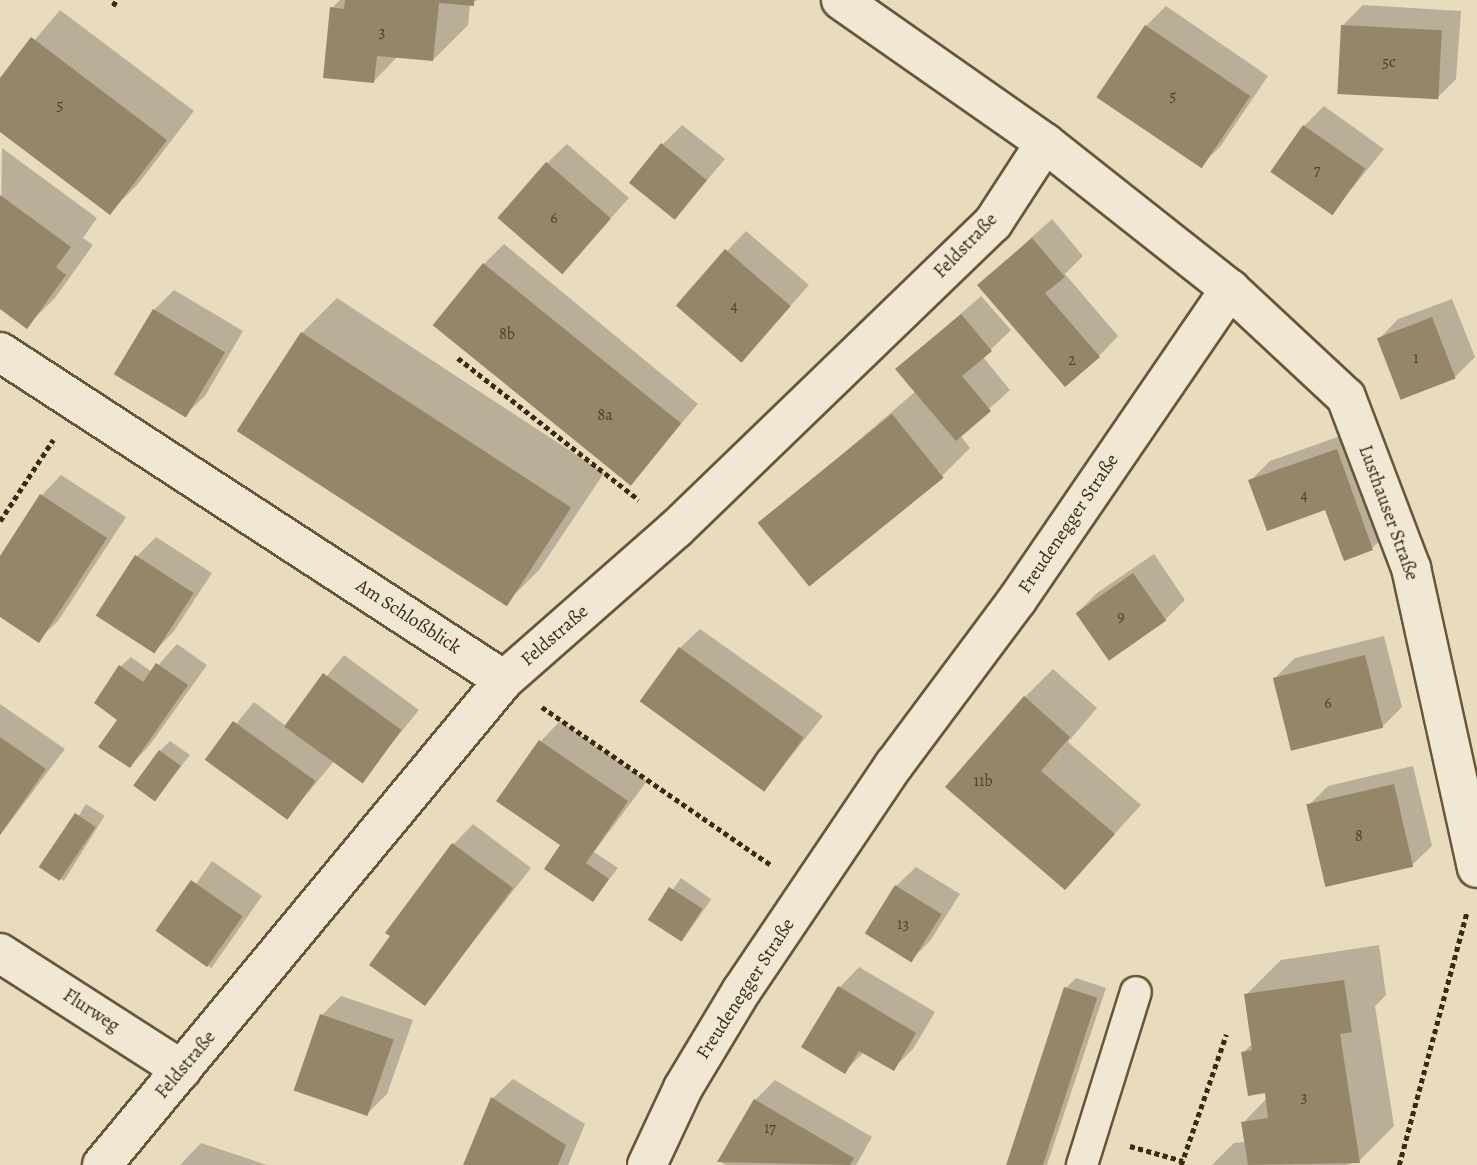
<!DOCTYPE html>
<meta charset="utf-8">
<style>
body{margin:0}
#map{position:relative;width:1477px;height:1165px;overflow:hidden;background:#e8dbbe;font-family:Alegreya,serif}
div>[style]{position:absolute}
.shadow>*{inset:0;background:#0003;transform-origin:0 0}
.building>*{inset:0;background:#968669;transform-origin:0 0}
.path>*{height:4.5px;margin-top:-2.25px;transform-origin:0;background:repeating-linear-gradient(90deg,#3d290d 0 5px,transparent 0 8.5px)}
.roads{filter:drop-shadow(2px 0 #685639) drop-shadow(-2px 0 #685639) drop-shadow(0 2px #685639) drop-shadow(0 -2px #685639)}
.service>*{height:30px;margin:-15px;padding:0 15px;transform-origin:15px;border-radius:15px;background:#f0e8d5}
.minor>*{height:38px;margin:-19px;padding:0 19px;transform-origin:19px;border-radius:19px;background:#f0e8d5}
span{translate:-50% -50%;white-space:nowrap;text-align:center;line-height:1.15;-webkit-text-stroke:5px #f0e8d5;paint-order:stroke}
.number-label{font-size:16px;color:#534024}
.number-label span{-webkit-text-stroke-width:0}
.street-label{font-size:19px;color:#3d290d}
</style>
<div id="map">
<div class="shadow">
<i style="clip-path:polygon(340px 0,477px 0,470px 4px,468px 25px,433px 60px,398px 56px,374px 81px,332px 8px)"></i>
<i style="clip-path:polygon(1363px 5px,1461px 11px,1456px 79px,1436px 99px,1343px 25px)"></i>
<i style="clip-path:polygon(1166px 6px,1268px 76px,1220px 147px,1200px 166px,1146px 26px)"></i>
<i style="clip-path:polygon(60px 10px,194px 111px,138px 184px,110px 212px,0 130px,0 81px)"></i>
<i style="clip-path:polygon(1324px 106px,1384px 149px,1332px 213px,1304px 126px)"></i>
<i style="clip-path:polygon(682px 125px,725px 159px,676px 217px,662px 145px)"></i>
<i style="clip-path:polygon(567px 144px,629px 198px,562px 272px,547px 163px)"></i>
<i style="clip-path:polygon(2px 148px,97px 218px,83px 238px,93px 245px,55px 298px,27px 326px,0 307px)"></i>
<i style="clip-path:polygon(1052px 219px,1083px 256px,1065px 274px,1118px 336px,1099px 356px,979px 285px)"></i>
<i style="clip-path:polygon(746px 231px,809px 285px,742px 360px,727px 251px)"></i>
<i style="clip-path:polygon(504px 244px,698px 404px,629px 484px,484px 264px)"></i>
<i style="clip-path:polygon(174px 290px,243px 331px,205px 396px,185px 415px,116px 374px,154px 310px)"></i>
<i style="clip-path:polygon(981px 296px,1011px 330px,983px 357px,1010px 390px,960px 435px,970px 448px,942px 476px,811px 585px,761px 524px,916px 391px,898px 369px)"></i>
<i style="clip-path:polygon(337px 298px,604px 473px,539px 570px,504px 605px,302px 333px)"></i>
<i style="clip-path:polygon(1452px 299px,1475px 357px,1455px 377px,1379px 339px,1398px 319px)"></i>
<i style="clip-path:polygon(1357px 430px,1392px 529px,1372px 548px,1327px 508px,1250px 481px,1270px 461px)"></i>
<i style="clip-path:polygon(61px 475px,126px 517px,58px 621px,38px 640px,0 615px,0 559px,42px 495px)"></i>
<i style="clip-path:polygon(156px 537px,212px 573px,174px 631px,155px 651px,137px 556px)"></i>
<i style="clip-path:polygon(1154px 554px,1185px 600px,1165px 620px,1078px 612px,1097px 593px)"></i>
<i style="clip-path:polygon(700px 629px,823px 716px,765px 789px,680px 648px)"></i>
<i style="clip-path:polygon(1384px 636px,1402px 707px,1382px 727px,1275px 678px,1295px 658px)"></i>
<i style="clip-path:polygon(177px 644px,207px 665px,149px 746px,130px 766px,121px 666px,131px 657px,152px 672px)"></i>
<i style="clip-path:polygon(344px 655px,419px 710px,362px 780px,335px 760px,287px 818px,207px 759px,254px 702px,286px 726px)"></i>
<i style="clip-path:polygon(1053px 669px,1097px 708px,1068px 742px,1141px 805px,1065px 888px,1025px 697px)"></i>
<i style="clip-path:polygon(0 704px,65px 749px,0 835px)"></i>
<i style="clip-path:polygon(560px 721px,647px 781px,594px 852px,618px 868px,593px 900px,541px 741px)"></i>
<i style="clip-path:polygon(170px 741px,190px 755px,156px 798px,160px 751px)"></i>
<i style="clip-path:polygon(1413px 766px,1432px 846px,1412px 865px,1308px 806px,1328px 786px)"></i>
<i style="left:86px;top:804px;width:22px;height:77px;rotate:32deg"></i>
<i style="clip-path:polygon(473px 824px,531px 868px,425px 1003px,392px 936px,454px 844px)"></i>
<i style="left:212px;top:861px;width:61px;height:88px;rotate:35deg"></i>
<i style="clip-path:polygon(916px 867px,960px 894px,930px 941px,910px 961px,896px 886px)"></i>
<i style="left:681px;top:878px;width:37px;height:51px;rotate:35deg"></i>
<i style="clip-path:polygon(1379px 945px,1386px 995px,1375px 1006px,1394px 1126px,1359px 1161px,1347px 1165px,1212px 1165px,1234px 1143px,1246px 1142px,1243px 1123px,1267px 1098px,1243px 1053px,1253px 1043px,1246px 995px,1281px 960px)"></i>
<i style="clip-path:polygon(859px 967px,935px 1012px,913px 1049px,893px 1069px,864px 1052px,845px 1071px,804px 1046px,840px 987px)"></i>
<i style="clip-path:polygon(1076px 978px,1106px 988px,1047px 1165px,1007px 1165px,1066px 988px)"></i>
<i style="clip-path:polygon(341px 996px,413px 1020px,387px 1094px,367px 1114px,322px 1015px)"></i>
<i style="clip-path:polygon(513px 1079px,585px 1124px,568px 1165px,465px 1165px,493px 1098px)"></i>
<i style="clip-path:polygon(775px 1080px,872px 1137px,856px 1165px,726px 1165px,719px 1161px,755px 1100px)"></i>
<i style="clip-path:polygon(201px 1143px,267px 1165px,180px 1165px)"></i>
</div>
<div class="building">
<i style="clip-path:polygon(345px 0,474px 0,474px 6px,439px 3px,433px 61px,377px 56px,374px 83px,323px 78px,330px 7px,344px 9px)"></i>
<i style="left:1145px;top:25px;width:127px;height:87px;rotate:34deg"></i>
<i style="left:1341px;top:25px;width:101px;height:69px;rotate:3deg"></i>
<i style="clip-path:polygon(31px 37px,167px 140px,110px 215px,0 132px,0 78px)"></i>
<i style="left:1303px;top:125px;width:76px;height:57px;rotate:35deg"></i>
<i style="left:661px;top:143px;width:59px;height:51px;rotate:39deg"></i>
<i style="left:546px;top:162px;width:86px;height:74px;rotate:41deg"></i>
<i style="clip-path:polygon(0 195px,71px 247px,56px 267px,66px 275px,27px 329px,0 309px)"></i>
<i style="clip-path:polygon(1032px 238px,1065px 277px,1045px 293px,1100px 357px,1065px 387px,977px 285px)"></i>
<i style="left:725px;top:249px;width:87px;height:75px;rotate:41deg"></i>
<i style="left:483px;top:263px;width:255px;height:80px;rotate:39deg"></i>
<i style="left:153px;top:309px;width:84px;height:76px;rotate:31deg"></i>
<i style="clip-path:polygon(961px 314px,992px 351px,962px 376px,991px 411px,956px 441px,895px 369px)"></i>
<i style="left:1432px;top:317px;width:66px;height:59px;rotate:69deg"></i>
<i style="left:301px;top:332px;width:322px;height:118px;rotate:33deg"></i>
<i style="left:892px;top:414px;width:82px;height:173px;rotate:51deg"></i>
<i style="clip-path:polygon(1337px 449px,1373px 550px,1344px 561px,1325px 510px,1267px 531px,1248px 480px)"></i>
<i style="clip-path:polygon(40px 494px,107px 538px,39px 643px,0 617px,0 556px)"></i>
<i style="left:135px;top:555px;width:70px;height:72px;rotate:33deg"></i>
<i style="left:1133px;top:573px;width:58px;height:70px;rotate:55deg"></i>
<i style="left:679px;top:647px;width:154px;height:67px;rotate:36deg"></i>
<i style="left:1365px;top:655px;width:75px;height:95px;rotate:76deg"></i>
<i style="clip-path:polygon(156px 663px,188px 685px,130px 768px,98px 747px,117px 720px,94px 703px,119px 665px,143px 682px)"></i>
<i style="left:323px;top:673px;width:97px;height:66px;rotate:36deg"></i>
<i style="clip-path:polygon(1024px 696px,1070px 737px,1041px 771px,1115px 834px,1065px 890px,945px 787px)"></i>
<i style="left:233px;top:721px;width:102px;height:48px;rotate:36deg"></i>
<i style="clip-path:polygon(0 737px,46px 769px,0 835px)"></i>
<i style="clip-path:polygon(539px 740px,628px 801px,586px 863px,609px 879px,593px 902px,544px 869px,560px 845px,496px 801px)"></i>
<i style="left:159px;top:750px;width:27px;height:44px;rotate:36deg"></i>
<i style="left:1394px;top:784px;width:85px;height:90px;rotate:77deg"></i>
<i style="left:75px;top:813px;width:25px;height:65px;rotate:34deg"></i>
<i style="clip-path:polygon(452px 843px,513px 888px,425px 1006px,369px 965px,390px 936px,385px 933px)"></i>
<i style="left:191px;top:880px;width:63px;height:62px;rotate:35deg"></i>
<i style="left:895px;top:885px;width:55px;height:57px;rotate:32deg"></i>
<i style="left:669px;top:887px;width:40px;height:39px;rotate:33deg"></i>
<i style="clip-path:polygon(1344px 980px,1352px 1032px,1340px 1034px,1360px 1163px,1248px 1165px,1241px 1122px,1268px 1118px,1265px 1093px,1248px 1096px,1241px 1052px,1252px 1050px,1244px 994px)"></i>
<i style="clip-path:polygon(838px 986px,916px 1033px,894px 1071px,859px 1051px,845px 1074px,801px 1047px)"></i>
<i style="left:1064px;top:987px;width:35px;height:187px;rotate:18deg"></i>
<i style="left:320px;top:1014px;width:78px;height:81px;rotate:19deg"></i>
<i style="clip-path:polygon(491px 1097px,566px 1145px,558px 1165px,463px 1165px)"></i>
<i style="clip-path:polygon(754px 1099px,854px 1158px,850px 1165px,717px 1162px)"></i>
</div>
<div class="path">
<i style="left:113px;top:6px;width:7px;rotate:-63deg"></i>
<i style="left:458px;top:358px;width:230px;rotate:38.1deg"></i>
<i style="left:0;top:521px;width:97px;rotate:-56.8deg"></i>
<i style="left:542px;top:707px;width:278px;rotate:34.6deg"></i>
<i style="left:1130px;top:1146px;width:55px;rotate:15.8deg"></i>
<i style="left:1181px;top:1165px;width:138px;rotate:-70.9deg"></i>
<i style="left:1399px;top:1165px;width:262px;rotate:-75deg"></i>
</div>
<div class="roads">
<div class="service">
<i style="left:1082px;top:1165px;width:181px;rotate:-72.7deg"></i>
</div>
<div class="minor">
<i style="left:841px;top:0;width:249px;rotate:35deg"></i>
<i style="left:1045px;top:143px;width:236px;rotate:38.3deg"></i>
<i style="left:1230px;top:289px;width:158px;rotate:43deg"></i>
<i style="left:1346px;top:397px;width:183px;rotate:69.2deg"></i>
<i style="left:1411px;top:568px;width:307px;rotate:77.6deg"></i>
<i style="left:0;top:352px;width:601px;rotate:33.06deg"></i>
<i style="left:0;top:953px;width:216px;rotate:32.7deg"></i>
<i style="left:102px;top:1165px;width:630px;rotate:-50.35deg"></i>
<i style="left:504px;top:680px;width:229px;rotate:-41.3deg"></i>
<i style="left:676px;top:529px;width:441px;rotate:-44deg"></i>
<i style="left:993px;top:223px;width:95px;rotate:-57deg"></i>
<i style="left:647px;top:1165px;width:85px;rotate:-64.9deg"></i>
<i style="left:683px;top:1088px;width:114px;rotate:-59deg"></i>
<i style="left:742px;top:990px;width:272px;rotate:-56deg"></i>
<i style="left:894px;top:765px;width:206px;rotate:-53.3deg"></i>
<i style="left:1017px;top:600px;width:377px;rotate:-55.6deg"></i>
</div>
</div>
<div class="number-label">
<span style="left:382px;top:32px">3</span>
<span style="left:1389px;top:62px">5c</span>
<span style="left:1173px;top:96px">5</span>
<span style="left:60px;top:105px">5</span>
<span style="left:1317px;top:170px">7</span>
<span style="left:554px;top:218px">6</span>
<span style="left:734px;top:306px">4</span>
<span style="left:507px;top:334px">8b</span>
<span style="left:1416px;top:358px">1</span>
<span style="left:1072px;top:360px">2</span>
<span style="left:605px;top:415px">8a</span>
<span style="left:1304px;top:495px">4</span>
<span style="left:1121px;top:617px">9</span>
<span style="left:1328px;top:703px">6</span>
<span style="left:983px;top:781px">11b</span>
<span style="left:1359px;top:836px">8</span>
<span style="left:903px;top:924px">13</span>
<span style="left:1304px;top:1097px">3</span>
<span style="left:770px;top:1128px">17</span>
</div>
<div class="street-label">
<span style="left:966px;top:246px;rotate:-46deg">Feldstraße</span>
<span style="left:1388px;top:513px;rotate:70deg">Lusthauser Straße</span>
<span style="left:1069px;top:524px;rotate:-56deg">Freudenegger Straße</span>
<span style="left:408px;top:617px;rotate:33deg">Am Schloßblick</span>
<span style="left:555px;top:636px;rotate:-41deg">Feldstraße</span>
<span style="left:746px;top:989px;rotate:-57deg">Freudenegger Straße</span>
<span style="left:91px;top:1011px;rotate:33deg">Flurweg</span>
<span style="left:186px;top:1065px;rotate:-50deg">Feldstraße</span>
</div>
</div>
